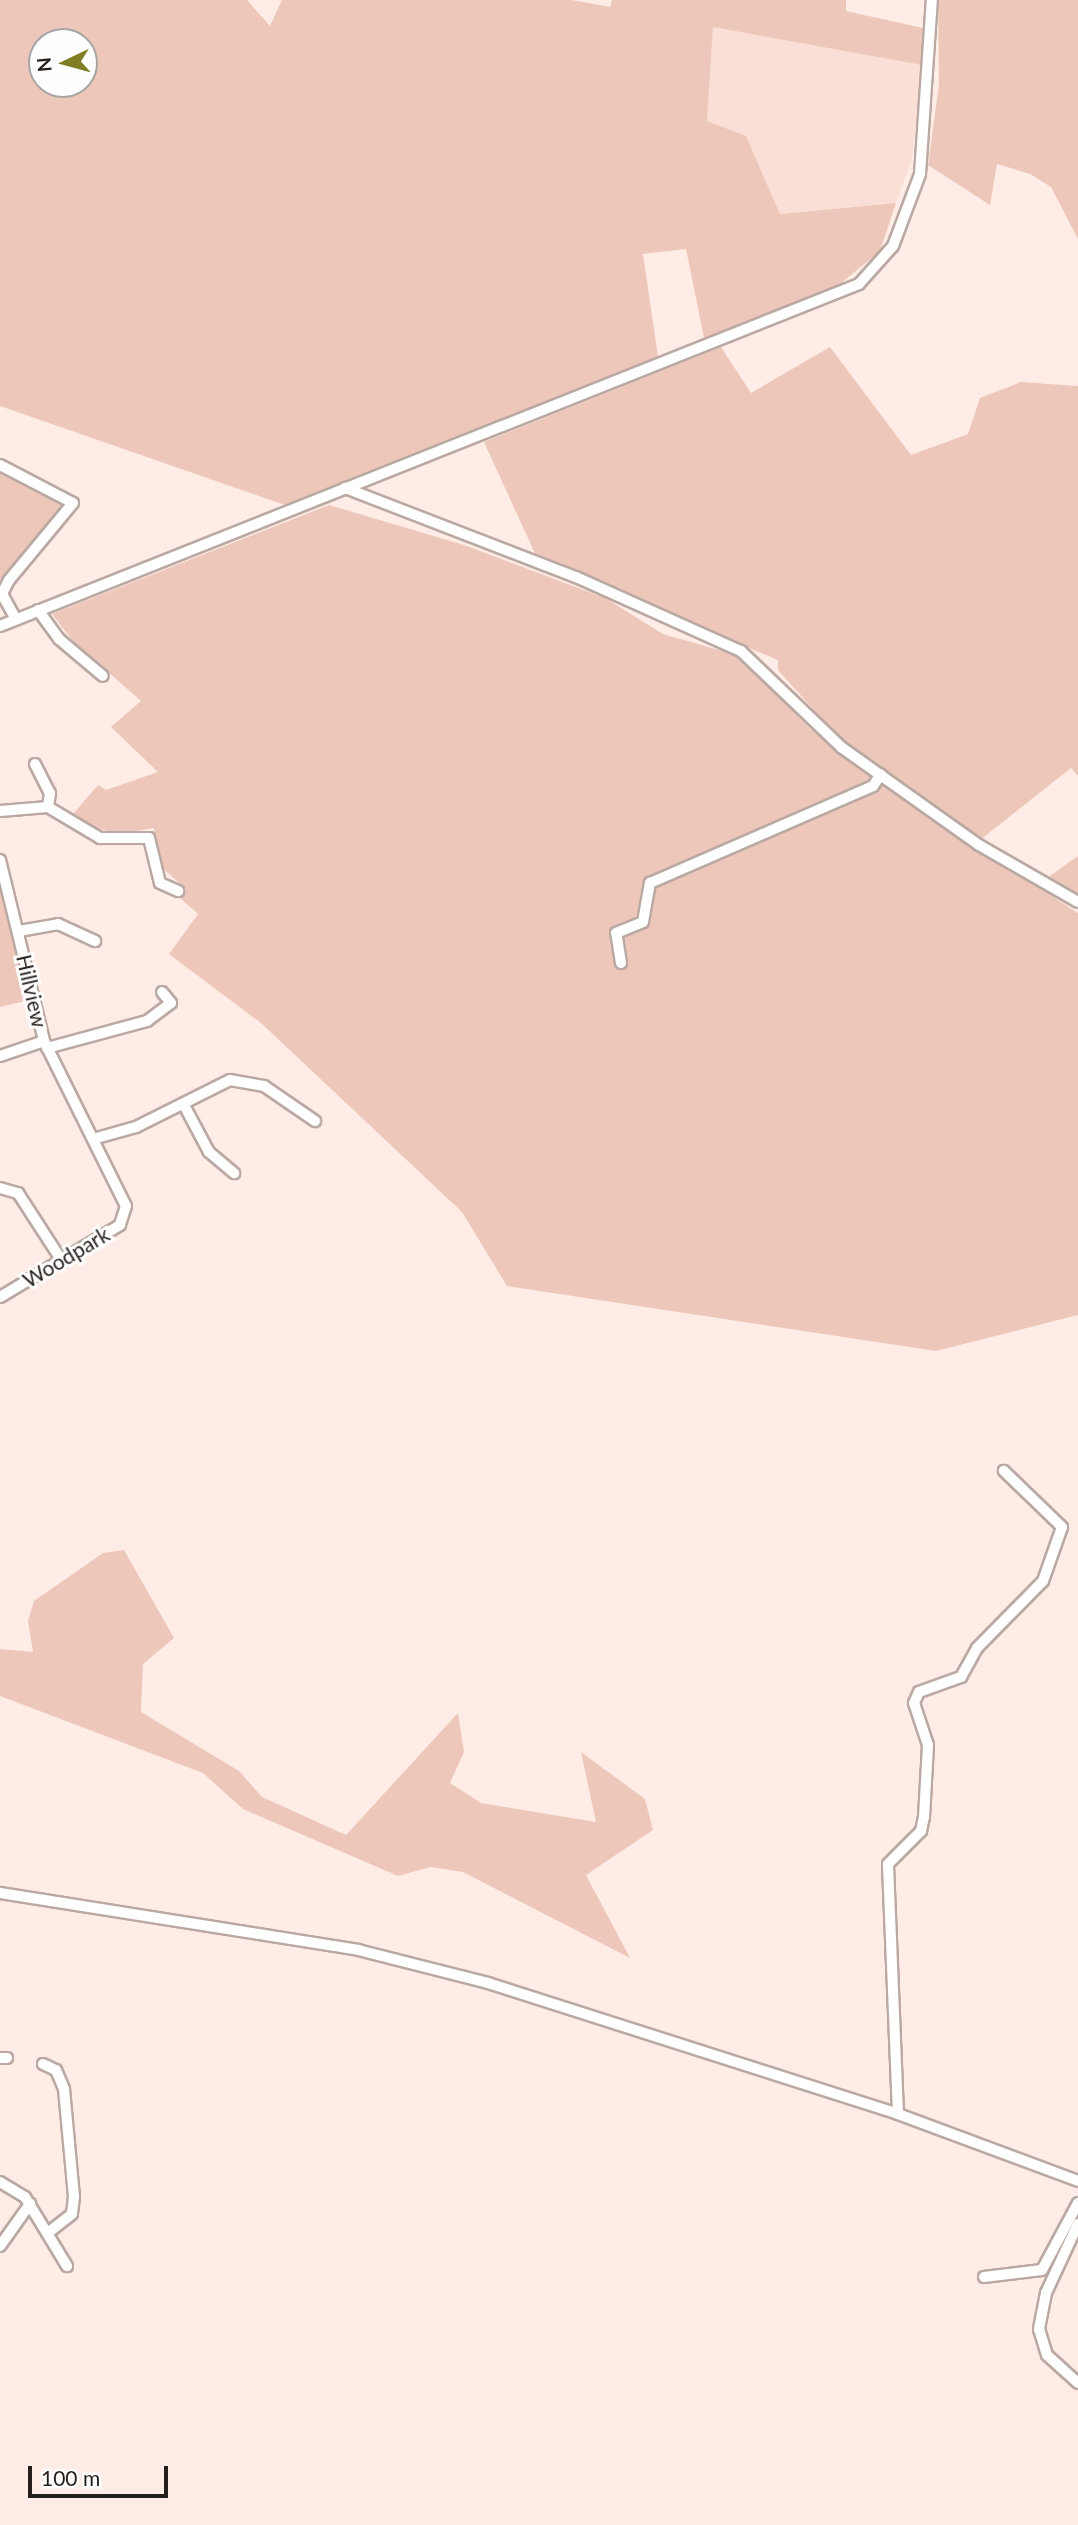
<!DOCTYPE html>
<style>
body{margin:0}
#map{position:relative;width:1078px;height:2525px;overflow:hidden;background:#ffece6;font-family:Lato,sans-serif}
div>[style]{position:absolute}
.built>*{inset:0;background:#f9dfd5}
.green>*{inset:0;background:#edc8ba}
.roads{filter:drop-shadow(2px 0 #baa9a2) drop-shadow(-2px 0 #baa9a2) drop-shadow(0 2px #baa9a2) drop-shadow(0 -2px #baa9a2)}
.street>*{height:10px;margin:-5px;padding:0 5px;transform-origin:5px;border-radius:5px;background:#fff}
span{translate:-50% -50%;white-space:nowrap;text-align:center;line-height:1.15;-webkit-text-stroke:6px #fefefe;paint-order:stroke}
.street-label{font-size:21px;color:#251f1c}
.north{position:absolute;left:28px;top:28px;width:70px;height:70px;box-sizing:border-box;background:#fefefe;border:2px solid #a7a5a4;border-radius:50%;rotate:265deg;font-size:19px;font-weight:700;line-height:28px;text-align:center;color:#251f1c}
.north::after{content:'';display:block;margin:auto;width:24px;height:32px;background:#807d25;clip-path:polygon(50% 0,100% 100%,50% 72%,0 100%)}
.scale{position:absolute;left:28px;top:2466px;width:140px;height:32px;box-sizing:border-box;border:4px solid #251f1c;border-top:0;padding-left:9px;font-size:21px;line-height:24px;white-space:nowrap;color:#251f1c;-webkit-text-stroke:5px #fefefe;paint-order:stroke}
</style>
<div id="map">
<div class="built">
<i style="clip-path:polygon(713px 26px,922px 65px,912px 159px,896px 203px,780px 214px,746px 137px,707px 121px)"></i>
</div>
<div class="green">
<i style="clip-path:polygon(evenodd,0 0,247px 0,270px 26px,282px 0,572px 0,610px 7px,612px 0,846px 0,846px 11px,923px 28px,922px 65px,713px 27px,707px 121px,746px 136px,780px 214px,896px 203px,880px 251px,839px 285px,704px 338px,686px 249px,643px 254px,658px 357px,285px 505px,0 406px,0 0,42px 42px,84px 42px,84px 84px,42px 84px,42px 42px)"></i>
<i style="clip-path:polygon(938px 0,1078px 0,1078px 239px,1051px 187px,1030px 174px,997px 164px,990px 205px,928px 165px,939px 84px)"></i>
<i style="clip-path:polygon(721px 347px,751px 393px,830px 347px,911px 455px,968px 434px,980px 398px,1021px 382px,1078px 386px,1078px 776px,1071px 768px,980px 840px,837px 736px,778px 670px,778px 660px,538px 560px,484px 442px)"></i>
<i style="clip-path:polygon(0 474px,68px 508px,0 580px)"></i>
<i style="clip-path:polygon(329px 505px,464px 545px,605px 598px,663px 634px,740px 656px,808px 727px,884px 787px,1078px 913px,1078px 1315px,936px 1351px,507px 1286px,462px 1212px,261px 1023px,169px 954px,198px 914px,181px 899px,186px 889px,158px 864px,154px 828px,119px 834px,88px 826px,73px 814px,98px 785px,106px 790px,158px 772px,111px 727px,141px 701px,72px 640px,52px 614px)"></i>
<i style="clip-path:polygon(1078px 856px,1078px 898px,1047px 878px)"></i>
<i style="clip-path:polygon(2px 887px,25px 1001px,0 1007px,0 887px)"></i>
<i style="clip-path:polygon(124px 1550px,174px 1638px,143px 1664px,141px 1712px,239px 1771px,262px 1797px,346px 1835px,458px 1713px,464px 1752px,450px 1783px,481px 1803px,596px 1822px,581px 1752px,645px 1799px,653px 1830px,586px 1875px,630px 1958px,463px 1872px,431px 1867px,398px 1876px,243px 1809px,203px 1773px,0 1696px,0 1649px,33px 1652px,28px 1621px,34px 1601px,103px 1553px)"></i>
</div>
<div class="roads">
<div class="street">
<i style="left:0;top:465px;width:82px;rotate:27.5deg"></i>
<i style="left:73px;top:503px;width:100px;rotate:129.7deg"></i>
<i style="left:9px;top:580px;width:16px;rotate:117deg"></i>
<i style="left:2px;top:594px;width:29px;rotate:61deg"></i>
<i style="left:345px;top:488px;width:248px;rotate:21.1deg"></i>
<i style="left:576px;top:577px;width:181px;rotate:24.2deg"></i>
<i style="left:741px;top:651px;width:139px;rotate:43.8deg"></i>
<i style="left:841px;top:747px;width:169px;rotate:35.4deg"></i>
<i style="left:979px;top:845px;width:114px;rotate:29.9deg"></i>
<i style="left:38px;top:610px;width:36px;rotate:54deg"></i>
<i style="left:59px;top:639px;width:57px;rotate:40.1deg"></i>
<i style="left:0;top:626px;width:925px;rotate:-21.71deg"></i>
<i style="left:859px;top:284px;width:51px;rotate:-48.2deg"></i>
<i style="left:893px;top:246px;width:77px;rotate:-69.4deg"></i>
<i style="left:920px;top:174px;width:174px;rotate:-86.1deg"></i>
<i style="left:35px;top:764px;width:33px;rotate:63deg"></i>
<i style="left:50px;top:793px;width:14px;rotate:98deg"></i>
<i style="left:0;top:811px;width:48px;rotate:-4.8deg"></i>
<i style="left:48px;top:807px;width:61px;rotate:30.8deg"></i>
<i style="left:100px;top:838px;width:49px"></i>
<i style="left:149px;top:838px;width:46px;rotate:76.3deg"></i>
<i style="left:160px;top:883px;width:20px;rotate:24deg"></i>
<i style="left:0;top:860px;width:186px;rotate:76.3deg"></i>
<i style="left:44px;top:1041px;width:184px;rotate:63.6deg"></i>
<i style="left:126px;top:1206px;width:20px;rotate:108deg"></i>
<i style="left:120px;top:1225px;width:140px;rotate:149deg"></i>
<i style="left:19px;top:931px;width:40px;rotate:-10deg"></i>
<i style="left:58px;top:924px;width:41px;rotate:24.7deg"></i>
<i style="left:621px;top:963px;width:30px;rotate:-99deg"></i>
<i style="left:616px;top:933px;width:29px;rotate:-22deg"></i>
<i style="left:643px;top:922px;width:40px;rotate:-80deg"></i>
<i style="left:650px;top:883px;width:243px;rotate:-23.5deg"></i>
<i style="left:873px;top:786px;width:14px;rotate:-56deg"></i>
<i style="left:47px;top:1048px;width:104px;rotate:-15.1deg"></i>
<i style="left:147px;top:1021px;width:30px;rotate:-37deg"></i>
<i style="left:171px;top:1003px;width:14px;rotate:-129deg"></i>
<i style="left:0;top:1056px;width:46px;rotate:-18.8deg"></i>
<i style="left:184px;top:1105px;width:53px;rotate:62deg"></i>
<i style="left:209px;top:1152px;width:33px;rotate:40deg"></i>
<i style="left:93px;top:1139px;width:45px;rotate:-15.6deg"></i>
<i style="left:136px;top:1127px;width:105px;rotate:-26.6deg"></i>
<i style="left:230px;top:1080px;width:35px;rotate:10deg"></i>
<i style="left:264px;top:1086px;width:62px;rotate:34.5deg"></i>
<i style="left:0;top:1188px;width:19px;rotate:16deg"></i>
<i style="left:18px;top:1193px;width:77px;rotate:57.1deg"></i>
<i style="left:0;top:1893px;width:363px;rotate:9deg"></i>
<i style="left:358px;top:1950px;width:134px;rotate:14.2deg"></i>
<i style="left:488px;top:1983px;width:430px;rotate:17.7deg"></i>
<i style="left:898px;top:2114px;width:192px;rotate:20.4deg"></i>
<i style="left:0;top:2058px;width:7px"></i>
<i style="left:43px;top:2064px;width:14px;rotate:25deg"></i>
<i style="left:56px;top:2070px;width:21px;rotate:67deg"></i>
<i style="left:64px;top:2089px;width:108px;rotate:84.7deg"></i>
<i style="left:74px;top:2197px;width:17px;rotate:97deg"></i>
<i style="left:72px;top:2214px;width:28px;rotate:142deg"></i>
<i style="left:898px;top:2114px;width:250px;rotate:-92.3deg"></i>
<i style="left:888px;top:1864px;width:47px;rotate:-45deg"></i>
<i style="left:921px;top:1831px;width:14px;rotate:-78deg"></i>
<i style="left:924px;top:1817px;width:72px;rotate:-86.8deg"></i>
<i style="left:928px;top:1745px;width:44px;rotate:-108.4deg"></i>
<i style="left:914px;top:1703px;width:12px;rotate:-66deg"></i>
<i style="left:919px;top:1692px;width:45px;rotate:-19.7deg"></i>
<i style="left:961px;top:1677px;width:33px;rotate:-61deg"></i>
<i style="left:977px;top:1648px;width:94px;rotate:-45.4deg"></i>
<i style="left:1043px;top:1581px;width:57px;rotate:-70.6deg"></i>
<i style="left:1062px;top:1527px;width:81px;rotate:-136deg"></i>
<i style="left:0;top:2182px;width:29px;rotate:31deg"></i>
<i style="left:25px;top:2197px;width:81px;rotate:58.7deg"></i>
<i style="left:1078px;top:2224px;width:76px;rotate:114.9deg"></i>
<i style="left:1046px;top:2293px;width:37px;rotate:101deg"></i>
<i style="left:1039px;top:2329px;width:27px;rotate:73deg"></i>
<i style="left:1047px;top:2355px;width:42px;rotate:42.1deg"></i>
<i style="left:0;top:2246px;width:52px;rotate:-54.5deg"></i>
<i style="left:984px;top:2277px;width:58px;rotate:-6.9deg"></i>
<i style="left:1042px;top:2270px;width:76px;rotate:-61.8deg"></i>
</div>
</div>
<div class="street-label">
<span style="left:32px;top:991px;rotate:77deg">Hillview</span>
<span style="left:66px;top:1257px;rotate:-31deg">Woodpark</span>
</div>
<div class="north">N</div>
<div class="scale">100 m</div>
</div>
